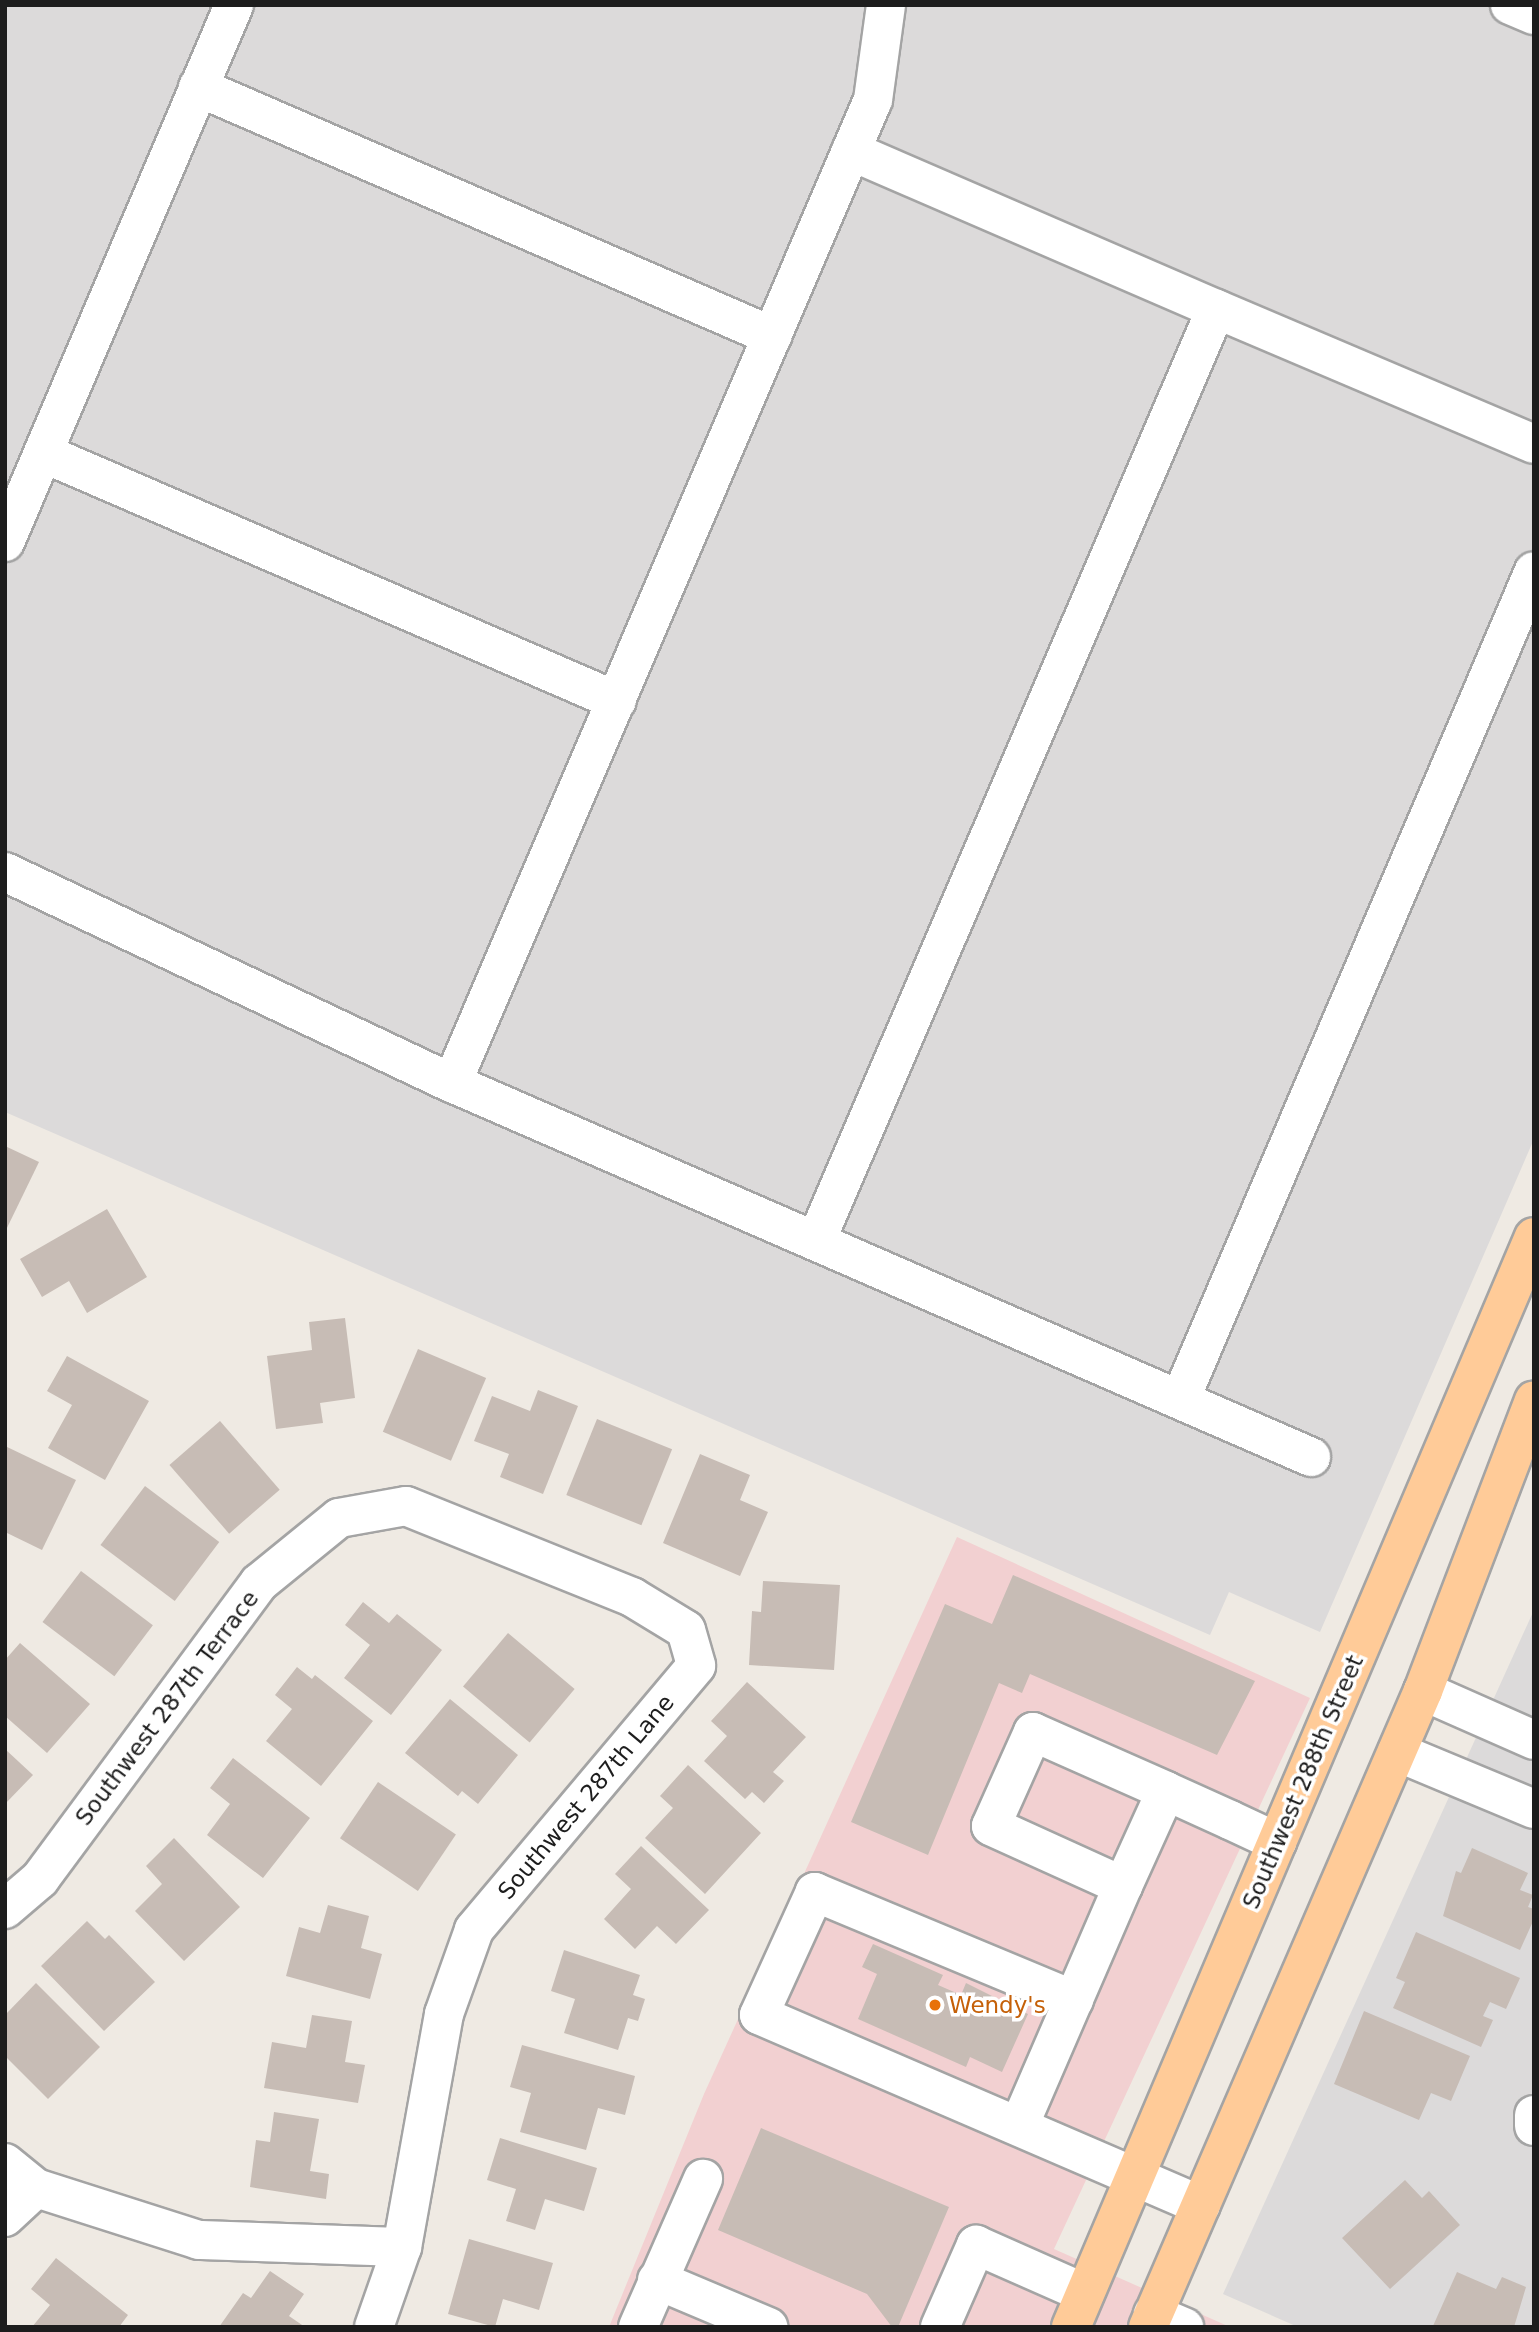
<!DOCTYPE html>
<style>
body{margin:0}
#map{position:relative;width:1539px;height:2332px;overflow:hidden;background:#efeae3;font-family:"DejaVu Sans",sans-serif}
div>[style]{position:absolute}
.residential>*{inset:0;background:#dcdada}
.commercial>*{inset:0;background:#f2d0d1}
.building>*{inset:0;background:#c7bcb5;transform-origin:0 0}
.roads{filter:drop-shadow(2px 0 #a4a4a4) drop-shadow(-2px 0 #a4a4a4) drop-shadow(0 2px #a4a4a4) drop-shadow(0 -2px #a4a4a4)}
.minor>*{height:38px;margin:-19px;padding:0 19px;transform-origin:19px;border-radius:19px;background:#fff}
.major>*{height:38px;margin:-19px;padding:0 19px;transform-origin:19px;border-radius:19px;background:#ffcb98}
.dots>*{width:19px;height:19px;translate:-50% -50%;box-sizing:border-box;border:4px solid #fff;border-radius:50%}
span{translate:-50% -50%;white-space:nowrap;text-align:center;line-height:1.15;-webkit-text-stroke:7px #fff;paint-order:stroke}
.street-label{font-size:23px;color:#1d1d1d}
.food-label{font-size:23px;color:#c56008}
.left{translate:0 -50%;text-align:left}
.frame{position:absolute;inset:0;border:7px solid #1d1d1d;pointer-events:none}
</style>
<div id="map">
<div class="residential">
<i style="clip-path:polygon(5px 5px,1534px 5px,1534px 1139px,1320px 1632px,1229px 1592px,1210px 1635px,5px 1112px)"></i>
<i style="clip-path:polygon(1534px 1610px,1534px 2327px,1298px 2327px,1223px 2294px)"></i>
</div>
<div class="commercial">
<i style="clip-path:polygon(957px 1537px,1310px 1698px,1054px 2249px,1230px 2327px,609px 2327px,704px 2094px)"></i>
</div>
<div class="building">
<i style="clip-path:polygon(5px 1146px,39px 1162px,5px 1232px)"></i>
<i style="clip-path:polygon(107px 1209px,147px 1277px,87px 1313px,69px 1281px,42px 1297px,20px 1259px)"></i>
<i style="clip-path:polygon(345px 1318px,355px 1398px,320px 1403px,323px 1423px,276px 1429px,267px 1356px,312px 1350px,309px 1322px)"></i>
<i style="left:418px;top:1349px;width:74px;height:90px;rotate:23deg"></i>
<i style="clip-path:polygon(67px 1356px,149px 1401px,105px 1480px,48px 1448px,72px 1405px,47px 1391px)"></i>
<i style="clip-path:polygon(538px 1390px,578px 1406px,543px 1494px,500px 1477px,509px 1454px,474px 1441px,492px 1396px,530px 1411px)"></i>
<i style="left:597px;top:1419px;width:81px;height:82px;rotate:22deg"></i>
<i style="left:220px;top:1421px;width:91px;height:67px;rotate:49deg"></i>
<i style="clip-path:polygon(5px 1446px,76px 1480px,42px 1550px,5px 1532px)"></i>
<i style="clip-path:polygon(700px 1454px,750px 1475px,740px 1500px,768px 1512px,740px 1576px,663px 1543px)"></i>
<i style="left:145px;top:1486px;width:93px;height:74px;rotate:37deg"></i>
<i style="left:81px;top:1571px;width:90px;height:64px;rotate:37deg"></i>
<i style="clip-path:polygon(1013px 1575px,1255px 1681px,1217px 1755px,1030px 1674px,1022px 1693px,999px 1683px,928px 1855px,851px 1822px,945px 1604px,992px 1624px)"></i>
<i style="clip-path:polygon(763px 1581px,840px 1585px,834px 1670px,749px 1665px,752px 1611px,761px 1612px)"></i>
<i style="clip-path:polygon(363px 1602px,389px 1623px,397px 1614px,442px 1650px,391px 1715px,344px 1678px,370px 1645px,345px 1625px)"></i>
<i style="left:508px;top:1633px;width:87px;height:70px;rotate:40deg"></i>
<i style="clip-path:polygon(20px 1643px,90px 1704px,47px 1753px,5px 1716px,5px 1660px)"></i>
<i style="clip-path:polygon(297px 1667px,312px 1679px,315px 1675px,373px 1721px,321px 1786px,266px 1741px,292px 1709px,275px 1695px)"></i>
<i style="clip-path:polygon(747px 1682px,806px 1737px,773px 1772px,784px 1781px,764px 1803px,752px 1792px,745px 1799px,704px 1761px,727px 1736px,711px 1721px)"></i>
<i style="clip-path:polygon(450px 1699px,518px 1755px,478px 1804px,462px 1791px,458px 1796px,405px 1753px)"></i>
<i style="clip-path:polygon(5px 1749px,33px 1775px,5px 1804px)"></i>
<i style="clip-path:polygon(233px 1758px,310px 1818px,263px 1878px,207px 1835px,230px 1804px,210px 1788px)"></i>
<i style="clip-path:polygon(688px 1765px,761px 1833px,705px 1894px,645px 1838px,673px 1808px,660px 1796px)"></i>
<i style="left:378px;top:1782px;width:94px;height:68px;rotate:34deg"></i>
<i style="clip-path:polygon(174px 1838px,240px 1907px,184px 1961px,135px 1911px,162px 1884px,146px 1866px)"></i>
<i style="clip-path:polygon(641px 1846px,709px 1910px,676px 1944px,657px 1926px,635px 1949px,604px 1919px,631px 1889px,615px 1874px)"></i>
<i style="clip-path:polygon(1472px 1848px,1528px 1873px,1520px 1890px,1533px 1895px,1528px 1907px,1534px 1909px,1534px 1919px,1520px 1950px,1443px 1916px,1456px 1871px,1461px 1873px)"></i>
<i style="clip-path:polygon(328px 1905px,369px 1916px,361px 1948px,382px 1954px,370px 1999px,286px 1976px,299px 1927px,320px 1933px)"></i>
<i style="clip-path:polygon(87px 1921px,105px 1939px,109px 1935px,155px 1982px,104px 2031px,41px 1966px)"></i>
<i style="clip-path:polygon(1416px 1932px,1520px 1978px,1506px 2009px,1490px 2002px,1483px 2016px,1493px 2020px,1481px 2047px,1393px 2008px,1405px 1982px,1396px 1978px)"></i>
<i style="clip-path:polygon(873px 1944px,943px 1975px,938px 1985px,961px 1995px,966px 1983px,1028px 2014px,1002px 2072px,970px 2057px,966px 2067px,858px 2019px,877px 1974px,862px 1967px)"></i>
<i style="clip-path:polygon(564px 1950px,640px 1975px,633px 1995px,645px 1999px,638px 2021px,628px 2018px,618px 2050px,564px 2033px,575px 1999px,551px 1991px)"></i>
<i style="clip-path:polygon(36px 1983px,100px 2047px,48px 2099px,5px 2056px,5px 2015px)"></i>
<i style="clip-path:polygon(1364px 2011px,1470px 2056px,1451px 2101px,1431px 2093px,1419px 2120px,1334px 2084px)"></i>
<i style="clip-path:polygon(312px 2015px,352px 2021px,345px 2062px,365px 2065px,358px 2103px,264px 2088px,272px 2042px,306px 2048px)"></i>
<i style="clip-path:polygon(522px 2045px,635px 2076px,625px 2115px,598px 2108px,586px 2150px,520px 2132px,531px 2093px,510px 2087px)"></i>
<i style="clip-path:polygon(274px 2112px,319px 2119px,310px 2171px,329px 2174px,326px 2199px,250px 2187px,256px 2140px,270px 2142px)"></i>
<i style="clip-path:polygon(761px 2128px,949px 2207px,898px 2327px,892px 2327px,867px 2294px,718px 2230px)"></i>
<i style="clip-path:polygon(500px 2138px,597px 2168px,584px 2211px,545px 2199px,535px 2230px,506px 2221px,516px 2189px,487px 2180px)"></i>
<i style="clip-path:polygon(1405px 2180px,1422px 2198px,1429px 2191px,1460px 2225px,1390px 2289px,1342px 2238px)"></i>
<i style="clip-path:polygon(469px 2239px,553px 2263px,539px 2310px,503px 2299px,495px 2327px,448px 2314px)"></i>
<i style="clip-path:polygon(56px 2258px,128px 2315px,119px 2327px,32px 2327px,50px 2305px,31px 2289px)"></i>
<i style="clip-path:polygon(270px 2271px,304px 2294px,289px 2316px,305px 2327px,219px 2327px,243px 2293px,251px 2298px)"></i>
<i style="clip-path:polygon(1457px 2272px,1496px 2289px,1502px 2277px,1526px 2287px,1514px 2327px,1433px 2326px)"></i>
</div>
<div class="roads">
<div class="minor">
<i style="left:1510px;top:5px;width:26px;rotate:23deg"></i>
<i style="left:198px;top:87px;width:626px;rotate:23.45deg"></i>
<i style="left:851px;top:151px;width:398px;rotate:23.4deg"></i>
<i style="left:43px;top:453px;width:625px;rotate:23.37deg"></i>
<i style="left:5px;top:542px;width:584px;rotate:-66.9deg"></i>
<i style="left:5px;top:872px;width:494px;rotate:25.3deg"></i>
<i style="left:452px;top:1083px;width:937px;rotate:23.53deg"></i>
<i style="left:452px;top:1083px;width:1069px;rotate:-66.82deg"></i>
<i style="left:873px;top:100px;width:96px;rotate:-82.2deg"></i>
<i style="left:816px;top:1241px;width:1014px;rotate:-66.77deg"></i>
<i style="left:1216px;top:309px;width:345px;rotate:23deg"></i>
<i style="left:1180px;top:1400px;width:901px;rotate:-66.88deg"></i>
<i style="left:1423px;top:1691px;width:121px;rotate:23.8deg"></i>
<i style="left:1397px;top:1752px;width:148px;rotate:22.6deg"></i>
<i style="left:1166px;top:1791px;width:104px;rotate:114.4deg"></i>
<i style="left:1123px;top:1886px;width:145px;rotate:-155.6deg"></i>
<i style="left:991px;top:1826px;width:103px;rotate:-65.9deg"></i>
<i style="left:1033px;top:1732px;width:145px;rotate:23.9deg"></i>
<i style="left:1166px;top:1791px;width:70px;rotate:24.4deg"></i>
<i style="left:1230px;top:1820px;width:52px;rotate:25.1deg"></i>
<i style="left:5px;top:1909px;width:46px;rotate:-40.6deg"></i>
<i style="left:40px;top:1879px;width:368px;rotate:-53.5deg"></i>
<i style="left:259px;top:1583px;width:103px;rotate:-39.1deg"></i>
<i style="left:339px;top:1518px;width:68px;rotate:-10.2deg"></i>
<i style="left:406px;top:1506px;width:244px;rotate:21.9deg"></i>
<i style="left:632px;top:1597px;width:63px;rotate:31.4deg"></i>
<i style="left:686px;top:1630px;width:37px;rotate:74deg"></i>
<i style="left:696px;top:1666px;width:345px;rotate:130.1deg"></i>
<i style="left:474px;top:1930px;width:89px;rotate:109.7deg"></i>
<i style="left:444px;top:2014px;width:237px;rotate:100.2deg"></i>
<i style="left:402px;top:2247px;width:85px;rotate:109.3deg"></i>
<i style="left:1074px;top:2000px;width:281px;rotate:-157.4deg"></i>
<i style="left:815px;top:1892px;width:135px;rotate:114.5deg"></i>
<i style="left:759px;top:2015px;width:481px;rotate:23.3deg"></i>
<i style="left:1534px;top:2115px;width:11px;rotate:90deg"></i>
<i style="left:1019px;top:2126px;width:262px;rotate:-66.6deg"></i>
<i style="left:5px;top:2163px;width:40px;rotate:39deg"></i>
<i style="left:36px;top:2188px;width:171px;rotate:17.7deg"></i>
<i style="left:199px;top:2240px;width:203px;rotate:2deg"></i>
<i style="left:5px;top:2217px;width:42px;rotate:-43.1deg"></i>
<i style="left:657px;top:2280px;width:121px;rotate:22.9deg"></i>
<i style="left:1153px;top:2314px;width:34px;rotate:23deg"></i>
<i style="left:638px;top:2327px;width:162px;rotate:-66.3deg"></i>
<i style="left:940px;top:2327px;width:90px;rotate:-66.3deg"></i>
<i style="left:976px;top:2245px;width:119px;rotate:23.8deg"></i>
</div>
<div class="major">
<i style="left:1071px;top:2327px;width:1184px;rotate:-66.99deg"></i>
<i style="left:1148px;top:2327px;width:693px;rotate:-66.62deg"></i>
<i style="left:1423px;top:1691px;width:311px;rotate:-69.1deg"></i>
</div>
</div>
<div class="dots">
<i style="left:935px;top:2005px;background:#e8710a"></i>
</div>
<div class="street-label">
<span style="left:167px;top:1708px;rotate:-53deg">Southwest 287th Terrace</span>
<span style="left:1303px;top:1782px;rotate:-67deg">Southwest 288th Street</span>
<span style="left:586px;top:1797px;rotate:-50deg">Southwest 287th Lane</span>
</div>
<div class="food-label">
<span class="left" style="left:949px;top:2005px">Wendy's</span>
</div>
<div class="frame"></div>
</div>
